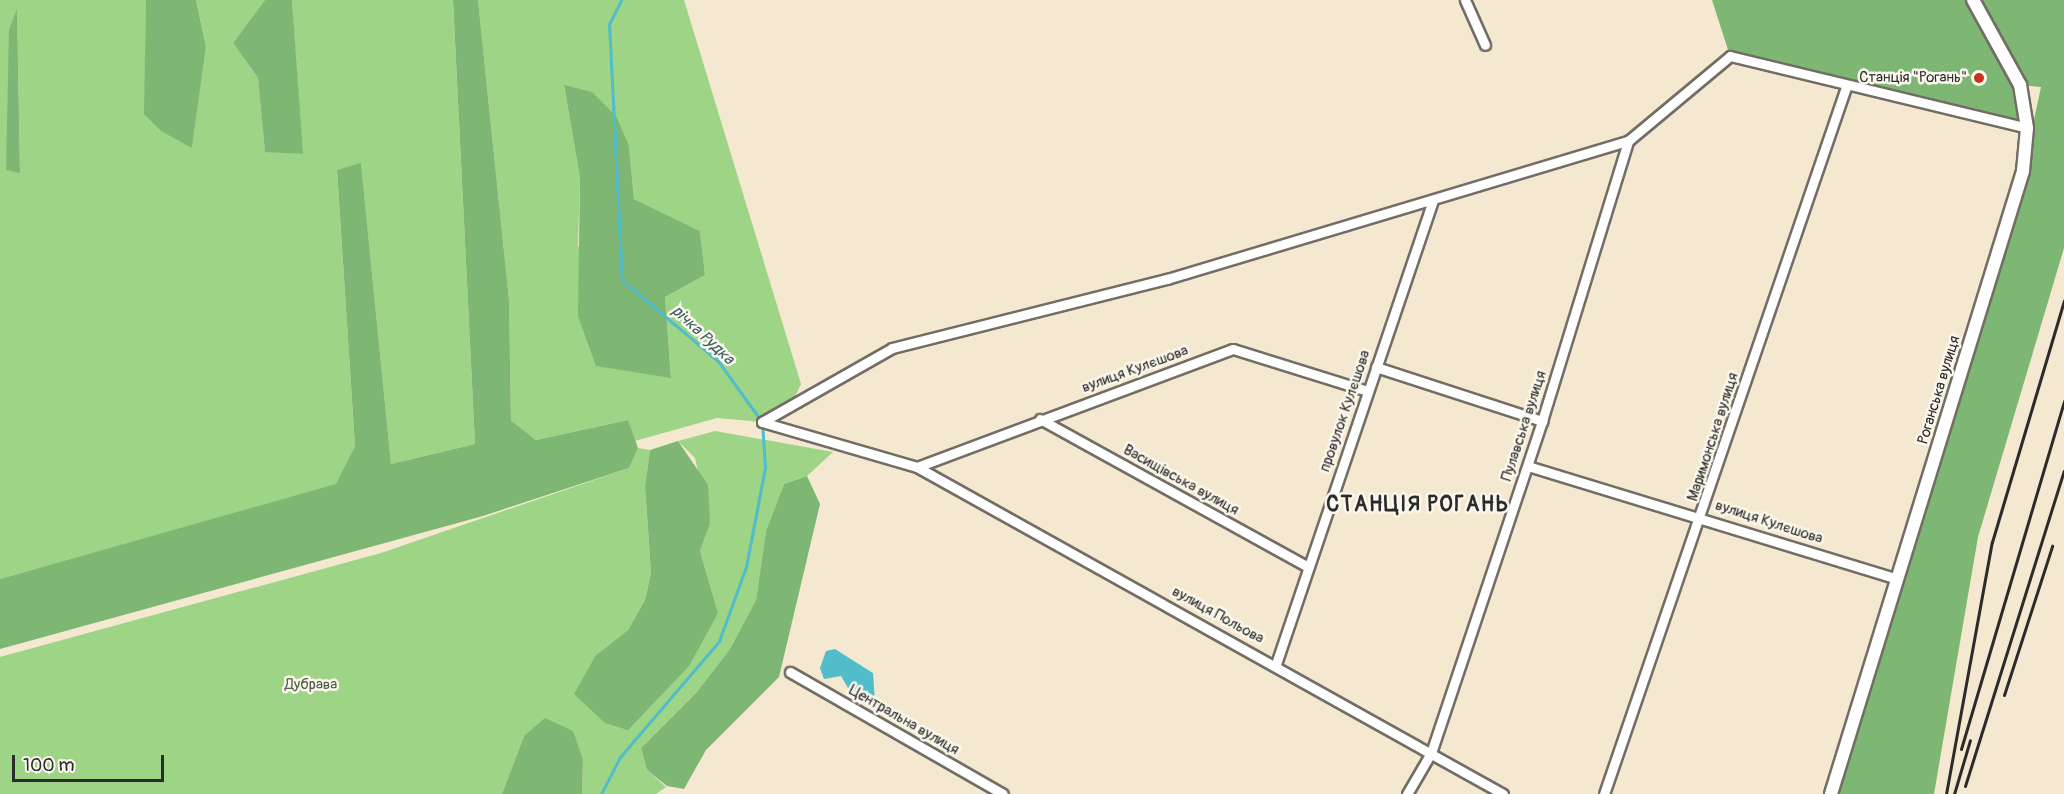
<!DOCTYPE html>
<meta charset="utf-8">
<style>
body{margin:0}
#map{position:relative;width:2064px;height:794px;overflow:hidden;background:#f5e8d0;font-family:Pangolin,sans-serif}
div>[style]{position:absolute}
.green>*{inset:0;background:#9dd486}
.forest>*{inset:0;background:#7eb673}
.water>*{inset:0;background:#51bdcb}
.stream>*{height:3px;margin:-1.5px;padding:0 1.5px;transform-origin:1.5px;border-radius:1.5px;background:#51bdcb}
.roads{filter:drop-shadow(2px 0 #726d65) drop-shadow(-2px 0 #726d65) drop-shadow(0 2px #726d65) drop-shadow(0 -2px #726d65)}
.street>*{height:9px;margin:-4.5px;padding:0 4.5px;transform-origin:4.5px;border-radius:4.5px;background:#fff}
.secondary>*{height:12px;margin:-6px;padding:0 6px;transform-origin:6px;border-radius:6px;background:#fff}
.rail>*{height:3px;margin:-1.5px;padding:0 1.5px;transform-origin:1.5px;border-radius:1.5px;background:#2b2b2b}
.dots>*{width:16px;height:16px;translate:-50% -50%;box-sizing:border-box;border:3px solid #fbf7ec;border-radius:50%}
span{translate:-50% -50%;white-space:nowrap;text-align:center;line-height:1.15;-webkit-text-stroke:5px #fbf7ec;paint-order:stroke}
.poi-label{font-size:15px;color:#2b2b2b}
.right{translate:-100% -50%;text-align:right}
.street-label{font-size:15px;color:#2b2b2b}
.park-label{font-size:15px;color:#4d5e46}
.water-label{font-size:16px;color:#385e63;font-style:italic}
.district-label{font-size:21px;color:#2b2b2b;font-weight:700;letter-spacing:1.5px}
.scale{position:absolute;left:12px;top:755px;width:152px;height:27px;box-sizing:border-box;border:3px solid #2b2b2b;border-top:0;padding-left:8px;font-size:18px;line-height:21px;white-space:nowrap;color:#2b2b2b;-webkit-text-stroke:4px #fbf7ec;paint-order:stroke}
</style>
<div id="map">
<div class="green">
<i style="clip-path:polygon(evenodd,0 0,146px 0,145px 114px,192px 147px,206px 47px,196px 0,265px 0,233px 43px,258px 78px,265px 151px,302px 154px,292px 0,453px 0,475px 444px,391px 464px,361px 164px,337px 170px,355px 446px,336px 485px,0 579px,0 0,17px 10px,17px 11px,20px 172px,6px 170px,17px 10px)"></i>
<i style="clip-path:polygon(evenodd,478px 0,684px 0,801px 384px,791px 405px,762px 422px,717px 418px,635px 441px,628px 420px,536px 440px,511px 422px,509px 300px,478px 0,564px 86px,629px 146px,634px 199px,700px 231px,705px 275px,665px 297px,671px 377px,578px 246px,580px 178px,564px 86px)"></i>
<i style="clip-path:polygon(715px 431px,833px 452px,807px 476px,784px 484px,766px 531px,756px 600px,730px 649px,696px 693px,641px 748px,647px 770px,666px 787px,656px 794px,582px 794px,583px 759px,573px 732px,524px 736px,502px 794px,0 794px,0 657px,381px 553px,629px 468px,638px 448px,650px 450px,645px 486px,651px 573px,645px 600px,628px 630px,596px 655px,657px 700px,718px 613px,700px 551px,710px 524px,695px 458px,678px 441px)"></i>
</div>
<div class="forest">
<i style="clip-path:polygon(146px 0,196px 0,206px 47px,192px 148px,161px 131px,144px 114px)"></i>
<i style="clip-path:polygon(265px 0,292px 0,303px 154px,265px 152px,258px 78px,233px 43px)"></i>
<i style="clip-path:polygon(453px 0,478px 0,509px 300px,511px 421px,536px 440px,628px 420px,638px 448px,629px 468px,483px 516px,0 649px,0 579px,336px 484px,355px 446px,337px 170px,361px 163px,391px 464px,475px 444px)"></i>
<i style="clip-path:polygon(1712px 0,2064px 0,2064px 248px,1978px 537px,1934px 794px,1831px 794px,2023px 171px,2041px 87px,2020px 85px,2027px 128px,1730px 56px)"></i>
<i style="clip-path:polygon(17px 9px,20px 173px,6px 170px,9px 30px)"></i>
<i style="clip-path:polygon(564px 85px,592px 92px,616px 116px,629px 146px,634px 199px,700px 231px,705px 275px,665px 297px,671px 378px,596px 366px,578px 316px,580px 178px)"></i>
<i style="clip-path:polygon(678px 441px,708px 485px,710px 524px,700px 551px,718px 613px,689px 666px,628px 730px,605px 723px,574px 694px,596px 655px,628px 630px,645px 600px,651px 573px,645px 486px,650px 450px)"></i>
<i style="clip-path:polygon(807px 476px,820px 504px,779px 677px,706px 750px,684px 789px,667px 786px,647px 770px,641px 748px,696px 693px,730px 649px,756px 600px,766px 531px,784px 484px)"></i>
<i style="clip-path:polygon(545px 718px,573px 731px,583px 759px,582px 794px,502px 794px,524px 736px)"></i>
</div>
<div class="water">
<i style="clip-path:polygon(835px 649px,873px 673px,875px 701px,869px 705px,855px 700px,841px 676px,824px 679px,820px 668px,826px 651px)"></i>
</div>
<div class="stream">
<i style="left:601px;top:794px;width:42px;rotate:-62.8deg"></i>
<i style="left:620px;top:757px;width:153px;rotate:-49.5deg"></i>
<i style="left:719px;top:641px;width:79px;rotate:-70deg"></i>
<i style="left:746px;top:567px;width:102px;rotate:-79.2deg"></i>
<i style="left:765px;top:467px;width:45px;rotate:-93.8deg"></i>
<i style="left:762px;top:422px;width:75px;rotate:-125.8deg"></i>
<i style="left:718px;top:361px;width:126px;rotate:-139.8deg"></i>
<i style="left:622px;top:280px;width:256px;rotate:-92.9deg"></i>
<i style="left:609px;top:24px;width:27px;rotate:-63deg"></i>
</div>
<div class="roads">
<div class="street">
<i style="left:1465px;top:0;width:49px;rotate:66deg"></i>
<i style="left:1376px;top:367px;width:175px;rotate:18deg"></i>
<i style="left:1040px;top:419px;width:306px;rotate:28.9deg"></i>
<i style="left:762px;top:422px;width:150px;rotate:-29.6deg"></i>
<i style="left:892px;top:348px;width:284px;rotate:-14.1deg"></i>
<i style="left:1167px;top:279px;width:481px;rotate:-16.7deg"></i>
<i style="left:1628px;top:141px;width:133px;rotate:-39.8deg"></i>
<i style="left:1730px;top:56px;width:306px;rotate:13.6deg"></i>
<i style="left:762px;top:422px;width:161px;rotate:16.2deg"></i>
<i style="left:917px;top:467px;width:671px;rotate:29.16deg"></i>
<i style="left:1528px;top:466px;width:386px;rotate:17deg"></i>
<i style="left:917px;top:467px;width:337px;rotate:-20.5deg"></i>
<i style="left:1233px;top:349px;width:141px;rotate:17.3deg"></i>
<i style="left:1276px;top:664px;width:488px;rotate:-71.3deg"></i>
<i style="left:790px;top:672px;width:245px;rotate:29.8deg"></i>
<i style="left:1407px;top:794px;width:48px;rotate:-59.7deg"></i>
<i style="left:1431px;top:753px;width:350px;rotate:-71.5deg"></i>
<i style="left:1542px;top:421px;width:293px;rotate:-72.9deg"></i>
<i style="left:1604px;top:794px;width:747px;rotate:-71.1deg"></i>
</div>
<div class="secondary">
<i style="left:1831px;top:794px;width:652px;rotate:-72.87deg"></i>
<i style="left:2023px;top:171px;width:43px;rotate:-84.7deg"></i>
<i style="left:2027px;top:128px;width:44px;rotate:-99.2deg"></i>
<i style="left:2020px;top:85px;width:97px;rotate:-118.9deg"></i>
</div>
</div>
<div class="rail">
<i style="left:2004px;top:695px;width:157px;rotate:-72.1deg"></i>
<i style="left:1961px;top:749px;width:363px;rotate:-73.5deg"></i>
<i style="left:1965px;top:786px;width:330px;rotate:-72.6deg"></i>
<i style="left:1946px;top:794px;width:256px;rotate:-79.7deg"></i>
<i style="left:1992px;top:542px;width:252px;rotate:-73.4deg"></i>
<i style="left:1954px;top:794px;width:56px;rotate:-73.5deg"></i>
</div>
<div class="dots">
<i style="left:1979px;top:78px;background:#c8321e"></i>
</div>
<div class="poi-label">
<span class="right" style="left:1967px;top:78px">Станція "Рогань"</span>
</div>
<div class="street-label">
<span style="left:1135px;top:369px;rotate:-20deg">вулиця Кулєшова</span>
<span style="left:1939px;top:390px;rotate:-73deg">Роганська вулиця</span>
<span style="left:1345px;top:411px;rotate:-71deg">провулок Кулєшова</span>
<span style="left:1524px;top:426px;rotate:-72deg">Пулавська вулиця</span>
<span style="left:1713px;top:437px;rotate:-72deg">Маримонська вулиця</span>
<span style="left:1181px;top:480px;rotate:29deg">Васищівська вулиця</span>
<span style="left:1769px;top:522px;rotate:18deg">вулиця Кулєшова</span>
<span style="left:1218px;top:615px;rotate:29deg">вулиця Польова</span>
<span style="left:904px;top:720px;rotate:30deg">Центральна вулиця</span>
</div>
<div class="park-label">
<span style="left:311px;top:685px">Дубрава</span>
</div>
<div class="water-label">
<span style="left:703px;top:335px;rotate:43deg">річка Рудка</span>
</div>
<div class="district-label">
<span style="left:1418px;top:505px">СТАНЦІЯ РОГАНЬ</span>
</div>
<div class="scale">100 m</div>
</div>
